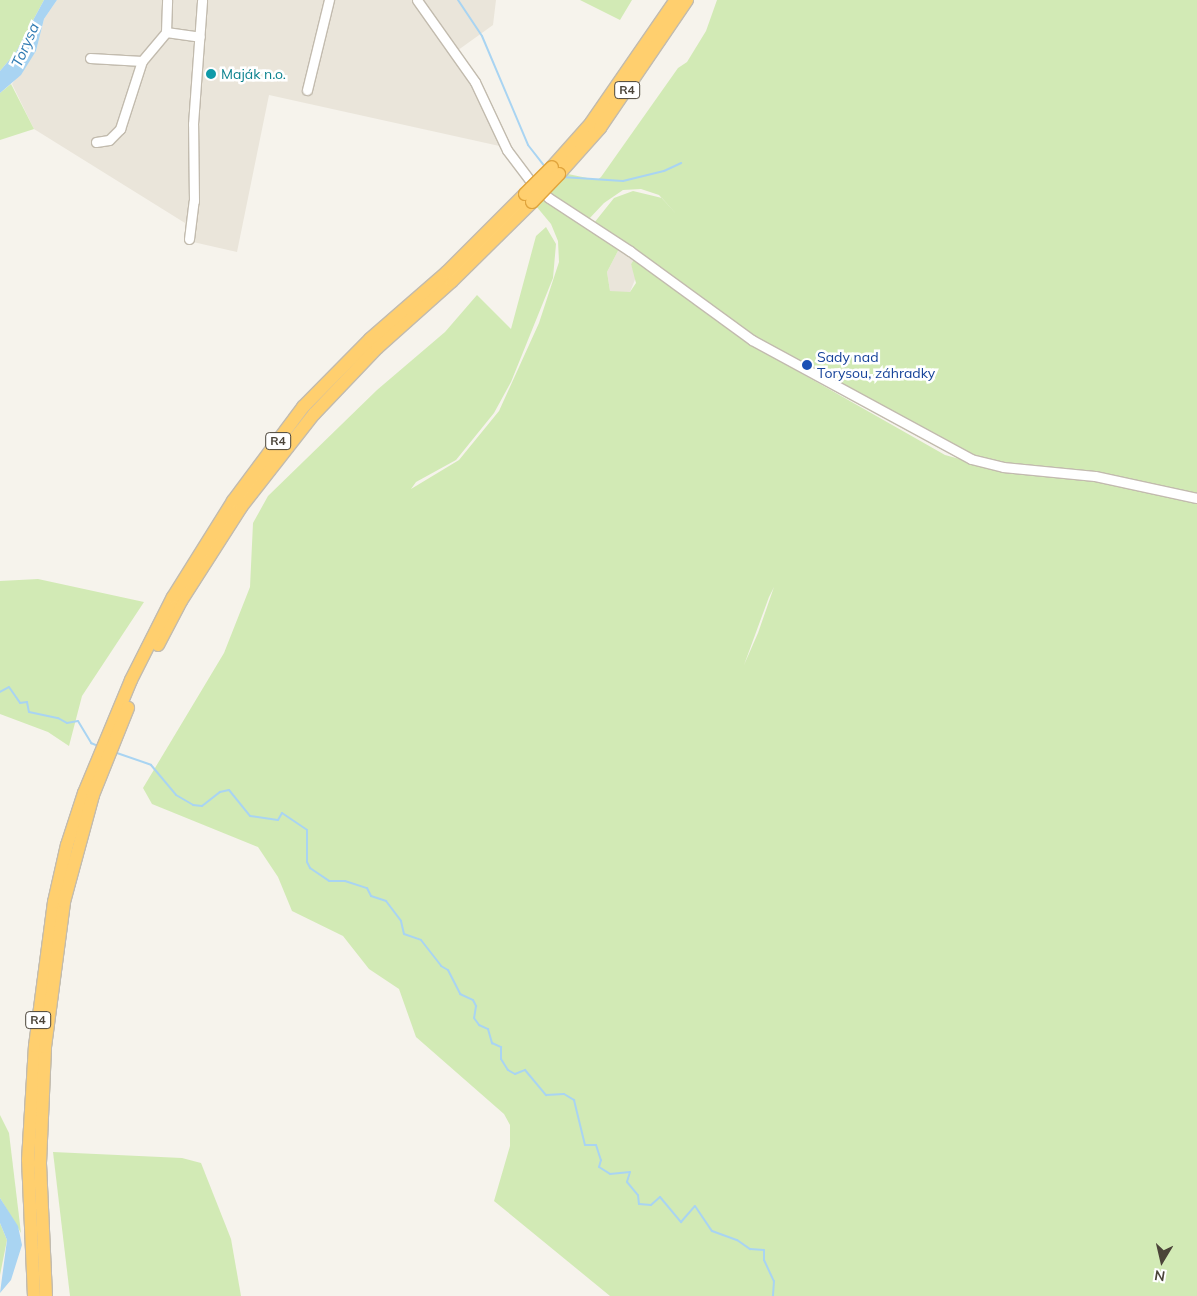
<!DOCTYPE html>
<meta charset="utf-8">
<style>
body{margin:0}
#map{position:relative;width:1197px;height:1296px;overflow:hidden;background:#f6f3ec;font-family:Mulish,sans-serif}
div>[style]{position:absolute}
.residential>*{inset:0;background:#eae5da}
.green>*{inset:0;background:#d2eab5}
.water>*{inset:0;background:#a9d4f2}
.stream>*{height:2px;margin:-1px;padding:0 1px;transform-origin:1px;border-radius:1px;background:#a9d4f2}
.roads{filter:drop-shadow(1px 0 #c2bbae) drop-shadow(-1px 0 #c2bbae) drop-shadow(0 1px #c2bbae) drop-shadow(0 -1px #c2bbae)}
.minor>*{height:9px;margin:-4.5px;padding:0 4.5px;transform-origin:4.5px;border-radius:4.5px;background:#fff}
.highway>*{height:12px;margin:-6px;padding:0 6px;transform-origin:6px;border-radius:6px;background:#ffcf6e}
.bridges{filter:drop-shadow(1px 0 #e0a43c) drop-shadow(-1px 0 #e0a43c) drop-shadow(0 1px #e0a43c) drop-shadow(0 -1px #e0a43c)}
.highway-bridge>*{height:12px;margin:-6px;padding:0 6px;transform-origin:6px;border-radius:6px;background:#ffcf6e}
.dots>*{width:14px;height:14px;translate:-50% -50%;box-sizing:border-box;border:2px solid #fff;border-radius:50%}
span{translate:-50% -50%;white-space:nowrap;text-align:center;line-height:1.15;-webkit-text-stroke:5px #fff;paint-order:stroke}
.shield-label span{padding:1px 4px;background:#fff;border:1px solid;border-radius:4px;-webkit-text-stroke-width:0}
.shield-label{font-size:12px;color:#4b4439;font-weight:700}
.culture-label{font-size:14px;color:#0d838f}
.left{translate:0 -50%;text-align:left}
.transit-label{font-size:14px;color:#164399}
.water-label{font-size:15px;color:#2e7ab2;font-style:italic}
.north{position:absolute;left:1137px;top:1236px;width:50px;height:50px;-webkit-text-stroke:4px #fff;paint-order:stroke;rotate:189deg;font-size:14px;font-weight:700;line-height:20px;text-align:center;color:#4b4439}
.north::after{content:'';display:block;margin:auto;width:18px;height:22px;background:#4b4439;clip-path:polygon(50% 0,100% 100%,50% 72%,0 100%)}
</style>
<div id="map">
<div class="residential">
<i style="clip-path:polygon(57px 0,496px 0,493px 25px,454px 53px,487px 104px,504px 147px,269px 95px,237px 252px,193px 242px,185px 223px,34px 129px,12px 84px,36px 51px,44px 19px)"></i>
<i style="clip-path:polygon(620px 247px,635px 258px,631px 264px,636px 277px,630px 292px,619px 293px,610px 291px,607px 272px)"></i>
</div>
<div class="green">
<i style="clip-path:polygon(0 0,44px 0,16px 52px,0 71px)"></i>
<i style="clip-path:polygon(580px 0,632px 0,620px 20px)"></i>
<i style="clip-path:polygon(evenodd,717px 0,1197px 0,1197px 1296px,610px 1296px,494px 1201px,510px 1146px,510px 1125px,504px 1114px,416px 1037px,399px 989px,369px 969px,343px 936px,292px 911px,278px 877px,258px 847px,152px 804px,143px 788px,224px 653px,250px 587px,253px 523px,268px 496px,377px 390px,445px 332px,477px 295px,511px 329px,536px 236px,546px 227px,556px 244px,553px 278px,511px 382px,494px 413px,456px 460px,416px 482px,411px 489px,459px 460px,499px 411px,539px 323px,559px 262px,558px 241px,551px 224px,536px 206px,537px 195px,620px 247px,607px 272px,610px 291px,630px 292px,636px 283px,631px 264px,635px 258px,762px 351px,945px 455px,978px 464px,971px 456px,831px 379px,833px 371px,830px 370px,825px 375px,754px 338px,594px 223px,614px 198px,633px 191px,662px 198px,678px 216px,659px 195px,641px 189px,623px 190px,604px 203px,588px 220px,546px 192px,563px 173px,597px 180px,601px 177px,678px 68px,687px 62px,706px 31px,717px 0,774px 587px,758px 633px,744px 665px,769px 597px,774px 587px)"></i>
<i style="clip-path:polygon(11px 84px,34px 129px,0 140px,0 93px)"></i>
<i style="clip-path:polygon(38px 579px,144px 602px,82px 696px,69px 746px,48px 732px,0 714px,0 581px)"></i>
<i style="clip-path:polygon(0 1115px,9px 1133px,21px 1233px,0 1198px)"></i>
<i style="clip-path:polygon(53px 1152px,182px 1158px,201px 1163px,231px 1239px,241px 1296px,70px 1296px)"></i>
<i style="clip-path:polygon(0 1223px,7px 1240px,0 1275px)"></i>
</div>
<div class="water">
<i style="clip-path:polygon(44px 0,57px 0,44px 19px,36px 51px,21px 75px,0 93px,0 71px,16px 52px)"></i>
<i style="clip-path:polygon(0 1198px,18px 1226px,22px 1245px,11px 1280px,0 1293px,7px 1240px,0 1223px)"></i>
</div>
<div class="stream">
<i style="left:458px;top:0;width:43px;rotate:56.3deg"></i>
<i style="left:482px;top:36px;width:118px;rotate:67.1deg"></i>
<i style="left:528px;top:145px;width:28px;rotate:52deg"></i>
<i style="left:562px;top:177px;width:61px;rotate:3.8deg"></i>
<i style="left:623px;top:181px;width:42px;rotate:-13.7deg"></i>
<i style="left:664px;top:171px;width:19px;rotate:-25deg"></i>
<i style="left:0;top:692px;width:10px;rotate:-29deg"></i>
<i style="left:9px;top:687px;width:19px;rotate:55deg"></i>
<i style="left:20px;top:703px;width:7px;rotate:-8deg"></i>
<i style="left:27px;top:702px;width:10px;rotate:79deg"></i>
<i style="left:29px;top:712px;width:30px;rotate:12deg"></i>
<i style="left:58px;top:718px;width:10px;rotate:29deg"></i>
<i style="left:67px;top:723px;width:11px;rotate:-10deg"></i>
<i style="left:78px;top:721px;width:26px;rotate:59deg"></i>
<i style="left:91px;top:743px;width:8px;rotate:23deg"></i>
<i style="left:114px;top:752px;width:39px;rotate:19deg"></i>
<i style="left:151px;top:765px;width:39px;rotate:50deg"></i>
<i style="left:176px;top:795px;width:20px;rotate:30deg"></i>
<i style="left:193px;top:805px;width:9px;rotate:6deg"></i>
<i style="left:202px;top:806px;width:23px;rotate:-38deg"></i>
<i style="left:220px;top:792px;width:9px;rotate:-13deg"></i>
<i style="left:229px;top:790px;width:33px;rotate:51deg"></i>
<i style="left:250px;top:816px;width:28px;rotate:8deg"></i>
<i style="left:278px;top:820px;width:8px;rotate:-60deg"></i>
<i style="left:282px;top:813px;width:30px;rotate:34deg"></i>
<i style="left:307px;top:830px;width:32px;rotate:90deg"></i>
<i style="left:307px;top:862px;width:7px;rotate:63deg"></i>
<i style="left:310px;top:868px;width:23px;rotate:34deg"></i>
<i style="left:329px;top:881px;width:16px"></i>
<i style="left:345px;top:881px;width:23px;rotate:18deg"></i>
<i style="left:367px;top:888px;width:9px;rotate:63deg"></i>
<i style="left:371px;top:896px;width:16px;rotate:18deg"></i>
<i style="left:386px;top:901px;width:25px;rotate:53deg"></i>
<i style="left:401px;top:921px;width:13px;rotate:77deg"></i>
<i style="left:404px;top:934px;width:18px;rotate:19deg"></i>
<i style="left:421px;top:940px;width:33px;rotate:52deg"></i>
<i style="left:441px;top:966px;width:8px;rotate:30deg"></i>
<i style="left:448px;top:970px;width:27px;rotate:63deg"></i>
<i style="left:460px;top:994px;width:14px;rotate:25deg"></i>
<i style="left:473px;top:1000px;width:7px;rotate:63deg"></i>
<i style="left:476px;top:1006px;width:12px;rotate:99deg"></i>
<i style="left:474px;top:1018px;width:9px;rotate:54deg"></i>
<i style="left:479px;top:1025px;width:10px;rotate:24deg"></i>
<i style="left:488px;top:1029px;width:15px;rotate:74deg"></i>
<i style="left:492px;top:1043px;width:10px;rotate:24deg"></i>
<i style="left:501px;top:1047px;width:12px;rotate:90deg"></i>
<i style="left:501px;top:1059px;width:13px;rotate:58deg"></i>
<i style="left:508px;top:1070px;width:8px;rotate:30deg"></i>
<i style="left:515px;top:1074px;width:11px;rotate:-22deg"></i>
<i style="left:525px;top:1070px;width:33px;rotate:50deg"></i>
<i style="left:546px;top:1095px;width:18px;rotate:-3deg"></i>
<i style="left:564px;top:1094px;width:12px;rotate:31deg"></i>
<i style="left:574px;top:1100px;width:46px;rotate:76.3deg"></i>
<i style="left:585px;top:1145px;width:11px"></i>
<i style="left:596px;top:1145px;width:16px;rotate:72deg"></i>
<i style="left:601px;top:1160px;width:7px;rotate:106deg"></i>
<i style="left:599px;top:1167px;width:13px;rotate:32deg"></i>
<i style="left:610px;top:1174px;width:20px;rotate:-6deg"></i>
<i style="left:630px;top:1172px;width:10px;rotate:107deg"></i>
<i style="left:627px;top:1182px;width:17px;rotate:50deg"></i>
<i style="left:638px;top:1195px;width:9px;rotate:84deg"></i>
<i style="left:639px;top:1204px;width:12px;rotate:5deg"></i>
<i style="left:651px;top:1205px;width:12px;rotate:-42deg"></i>
<i style="left:660px;top:1197px;width:33px;rotate:50deg"></i>
<i style="left:681px;top:1222px;width:21px;rotate:-49deg"></i>
<i style="left:695px;top:1206px;width:30px;rotate:56deg"></i>
<i style="left:712px;top:1231px;width:27px;rotate:20deg"></i>
<i style="left:737px;top:1240px;width:16px;rotate:35deg"></i>
<i style="left:750px;top:1249px;width:14px;rotate:4deg"></i>
<i style="left:764px;top:1250px;width:10px;rotate:90deg"></i>
<i style="left:764px;top:1260px;width:23px;rotate:65deg"></i>
<i style="left:774px;top:1281px;width:15px;rotate:94deg"></i>
</div>
<div class="roads">
<div class="minor">
<i style="left:417px;top:0;width:100px;rotate:54.7deg"></i>
<i style="left:475px;top:82px;width:75px;rotate:64.8deg"></i>
<i style="left:507px;top:150px;width:39px;rotate:53deg"></i>
<i style="left:530px;top:181px;width:25px;rotate:42deg"></i>
<i style="left:549px;top:198px;width:97px;rotate:33.2deg"></i>
<i style="left:630px;top:251px;width:151px;rotate:36.1deg"></i>
<i style="left:752px;top:340px;width:249px;rotate:28.5deg"></i>
<i style="left:971px;top:459px;width:33px;rotate:14deg"></i>
<i style="left:1003px;top:467px;width:92px;rotate:5.6deg"></i>
<i style="left:1095px;top:476px;width:104px;rotate:12.2deg"></i>
<i style="left:166px;top:32px;width:34px;rotate:8deg"></i>
<i style="left:90px;top:58px;width:52px;rotate:3.3deg"></i>
<i style="left:307px;top:90px;width:93px;rotate:-76.3deg"></i>
<i style="left:96px;top:142px;width:13px;rotate:-9deg"></i>
<i style="left:109px;top:140px;width:16px;rotate:-45deg"></i>
<i style="left:120px;top:129px;width:71px;rotate:-72.1deg"></i>
<i style="left:142px;top:61px;width:38px;rotate:-50deg"></i>
<i style="left:166px;top:32px;width:32px;rotate:-88deg"></i>
<i style="left:189px;top:239px;width:38px;rotate:-83deg"></i>
<i style="left:194px;top:201px;width:77px;rotate:-90.7deg"></i>
<i style="left:193px;top:124px;width:124px;rotate:-85.8deg"></i>
</div>
<div class="highway">
<i style="left:552px;top:167px;width:59px;rotate:-48.4deg"></i>
<i style="left:591px;top:123px;width:150px;rotate:-55.4deg"></i>
<i style="left:559px;top:174px;width:62px;rotate:-48.3deg"></i>
<i style="left:600px;top:128px;width:155px;rotate:-55.8deg"></i>
<i style="left:158px;top:645px;width:50px;rotate:-62.4deg"></i>
<i style="left:181px;top:601px;width:112px;rotate:-57.4deg"></i>
<i style="left:241px;top:507px;width:118px;rotate:-51.9deg"></i>
<i style="left:314px;top:414px;width:91px;rotate:-46.3deg"></i>
<i style="left:377px;top:348px;width:101px;rotate:-41.8deg"></i>
<i style="left:452px;top:281px;width:112px;rotate:-44.6deg"></i>
<i style="left:34px;top:1296px;width:136px;rotate:-92.5deg"></i>
<i style="left:28px;top:1160px;width:114px;rotate:-86.5deg"></i>
<i style="left:35px;top:1046px;width:145px;rotate:-82.5deg"></i>
<i style="left:54px;top:902px;width:58px;rotate:-77.2deg"></i>
<i style="left:67px;top:845px;width:55px;rotate:-71.9deg"></i>
<i style="left:84px;top:793px;width:122px;rotate:-67.4deg"></i>
<i style="left:131px;top:680px;width:93px;rotate:-63.2deg"></i>
<i style="left:173px;top:597px;width:113px;rotate:-58deg"></i>
<i style="left:233px;top:501px;width:117px;rotate:-53.3deg"></i>
<i style="left:303px;top:407px;width:95px;rotate:-45.4deg"></i>
<i style="left:370px;top:339px;width:102px;rotate:-41deg"></i>
<i style="left:447px;top:272px;width:110px;rotate:-45deg"></i>
<i style="left:46px;top:1296px;width:133px;rotate:-92.6deg"></i>
<i style="left:40px;top:1163px;width:116px;rotate:-87.5deg"></i>
<i style="left:45px;top:1047px;width:146px;rotate:-82.5deg"></i>
<i style="left:64px;top:902px;width:111px;rotate:-74.8deg"></i>
<i style="left:93px;top:795px;width:94px;rotate:-68.1deg"></i>
</div>
</div>
<div class="bridges">
<div class="highway-bridge">
<i style="left:525px;top:194px;width:38px;rotate:-45deg"></i>
<i style="left:532px;top:202px;width:39px;rotate:-46deg"></i>
</div>
</div>
<div class="dots">
<i style="left:211px;top:74px;background:#0f9aa8"></i>
<i style="left:807px;top:365px;background:#1a4fb4"></i>
</div>
<div class="shield-label">
<span style="left:627px;top:90px">R4</span>
<span style="left:278px;top:441px">R4</span>
<span style="left:38px;top:1020px">R4</span>
</div>
<div class="culture-label">
<span class="left" style="left:221px;top:74px">Maják n.o.</span>
</div>
<div class="transit-label">
<span class="left" style="left:817px;top:365px">Sady nad<br>Torysou, záhradky</span>
</div>
<div class="water-label">
<span style="left:25px;top:45px;rotate:-66deg">Torysa</span>
</div>
<div class="north">N</div>
</div>
